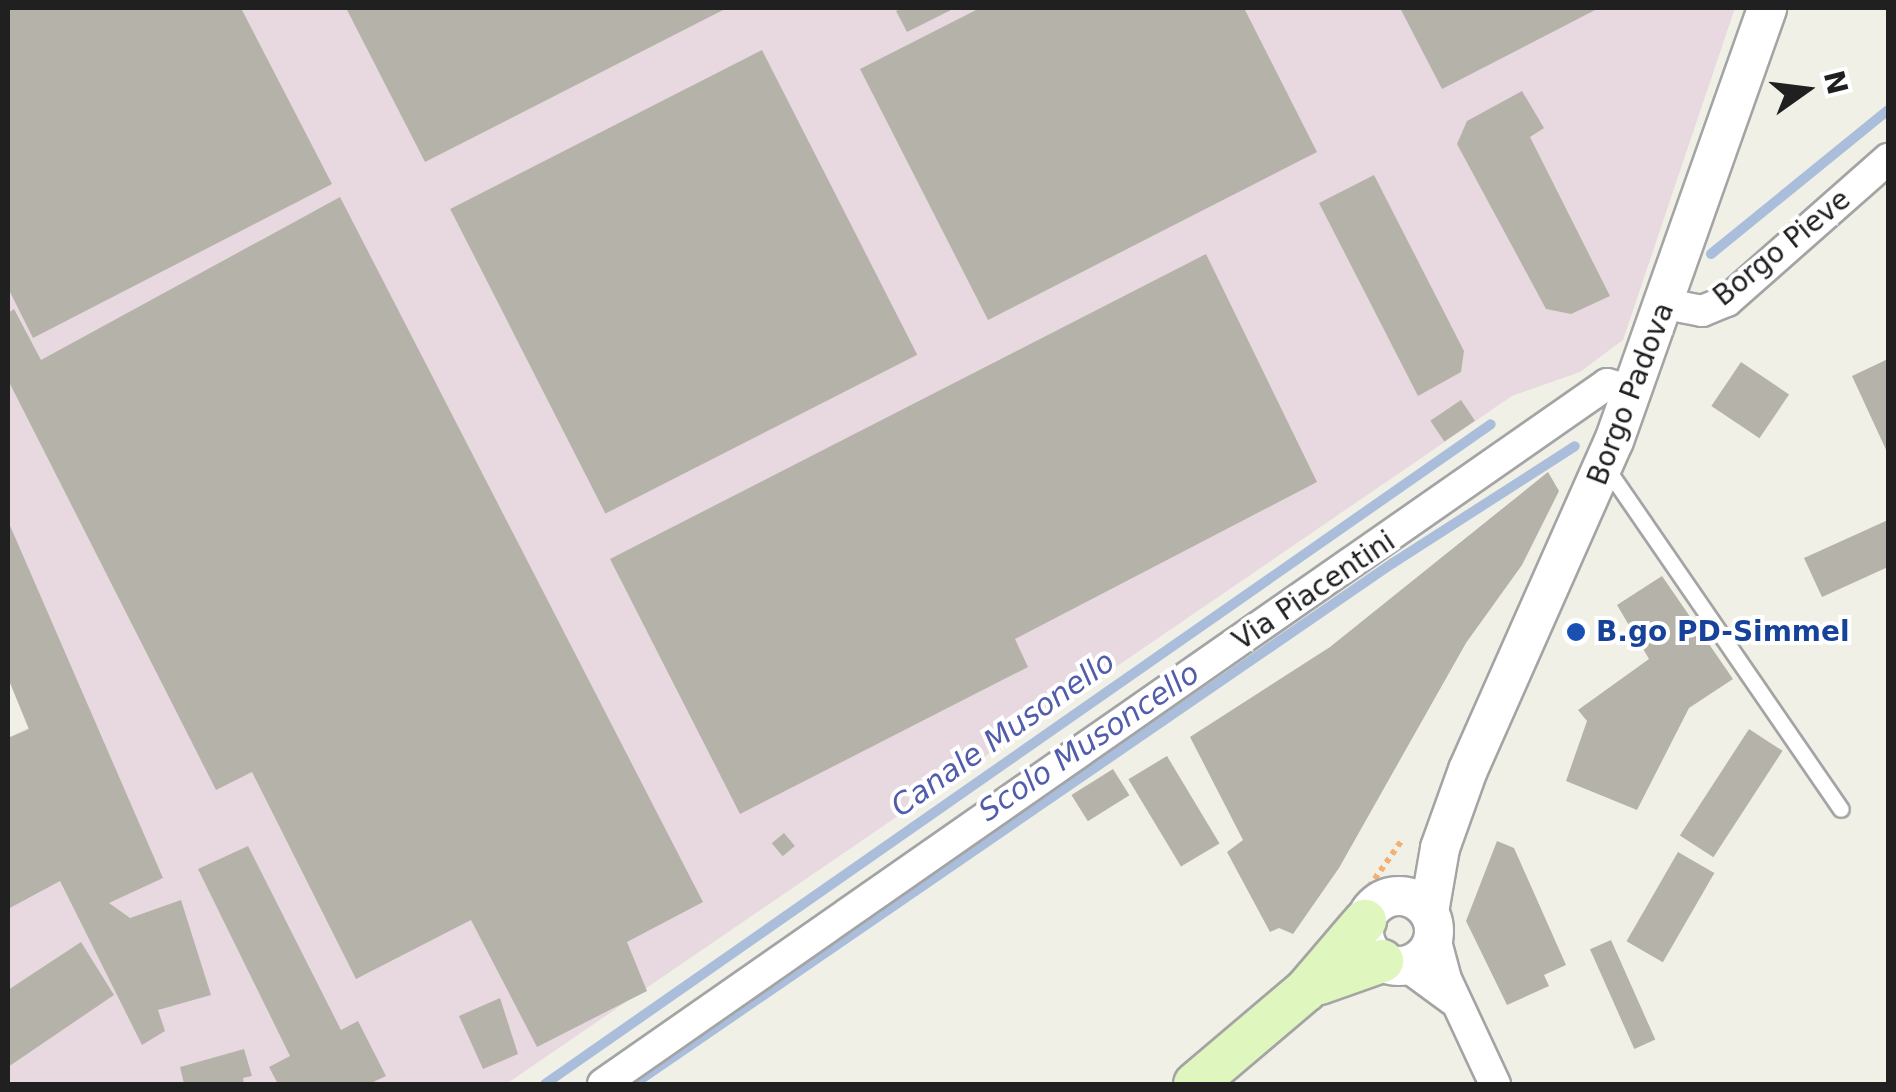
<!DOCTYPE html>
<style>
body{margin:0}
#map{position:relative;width:1896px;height:1092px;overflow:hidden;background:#f0f0e7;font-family:"DejaVu Sans",sans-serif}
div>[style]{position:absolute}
.industrial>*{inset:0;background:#e8d9e0}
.stream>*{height:10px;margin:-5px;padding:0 5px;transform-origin:5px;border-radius:5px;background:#aabedb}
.building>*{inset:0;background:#b5b3a9;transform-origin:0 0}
.path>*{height:6px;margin-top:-3px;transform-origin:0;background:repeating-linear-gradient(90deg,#f2b076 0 5px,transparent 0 10px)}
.roads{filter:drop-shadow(2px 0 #a4a4a4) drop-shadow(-2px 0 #a4a4a4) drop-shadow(0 2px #a4a4a4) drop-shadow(0 -2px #a4a4a4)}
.service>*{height:15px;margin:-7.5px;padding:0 7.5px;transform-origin:7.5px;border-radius:7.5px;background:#fff}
.minor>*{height:30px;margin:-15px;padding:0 15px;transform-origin:15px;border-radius:15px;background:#fff}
.tertiary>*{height:38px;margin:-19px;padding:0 19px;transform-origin:19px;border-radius:19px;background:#fff}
.tertiary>.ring{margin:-19px;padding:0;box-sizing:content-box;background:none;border:38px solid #fff;border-radius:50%}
.secondary>*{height:42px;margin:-21px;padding:0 21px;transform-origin:21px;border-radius:21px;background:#dff6bf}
.dots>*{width:28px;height:28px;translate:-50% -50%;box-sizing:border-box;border:5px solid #fff;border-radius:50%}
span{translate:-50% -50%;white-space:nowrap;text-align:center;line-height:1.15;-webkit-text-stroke:8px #fff;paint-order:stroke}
.street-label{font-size:28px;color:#202020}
.transit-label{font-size:28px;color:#164399;font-weight:700}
.left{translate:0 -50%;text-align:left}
.water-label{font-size:30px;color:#515dab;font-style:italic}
.frame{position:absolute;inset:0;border:10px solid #202020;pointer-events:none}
.north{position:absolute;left:1756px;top:40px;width:100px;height:100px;-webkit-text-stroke:8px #fff;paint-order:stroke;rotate:76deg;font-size:28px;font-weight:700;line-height:40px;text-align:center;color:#202020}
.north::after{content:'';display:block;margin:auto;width:35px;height:45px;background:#202020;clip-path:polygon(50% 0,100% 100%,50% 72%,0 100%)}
</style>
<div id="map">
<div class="industrial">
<i style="clip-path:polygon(8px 8px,1735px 8px,1623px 340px,1580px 372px,1512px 396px,506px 1084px,8px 1084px,8px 738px,28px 728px,8px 678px)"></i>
</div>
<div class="stream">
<i style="left:1711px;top:254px;width:228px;rotate:-39.1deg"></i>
<i style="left:545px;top:1084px;width:1153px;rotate:-34.9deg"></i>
<i style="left:634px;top:1084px;width:921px;rotate:-34.47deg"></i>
<i style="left:1393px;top:563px;width:216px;rotate:-32.7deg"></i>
</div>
<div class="building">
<i style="clip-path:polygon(8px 8px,241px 8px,332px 184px,33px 338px,8px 288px)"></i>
<i style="clip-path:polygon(346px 8px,727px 8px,425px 162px)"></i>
<i style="clip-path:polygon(904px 8px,955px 8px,907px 32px,896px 11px)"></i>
<i style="clip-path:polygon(980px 8px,1244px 8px,1317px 152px,988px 320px,860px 69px)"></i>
<i style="clip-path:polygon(1400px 8px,1599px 8px,1442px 89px)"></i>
<i style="left:762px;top:50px;width:342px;height:350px;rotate:63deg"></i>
<i style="clip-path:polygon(1522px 91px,1544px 128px,1530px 137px,1610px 296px,1571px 314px,1546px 309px,1457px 144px,1467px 121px)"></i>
<i style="clip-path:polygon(1374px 175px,1464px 351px,1461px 372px,1418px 396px,1319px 203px)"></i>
<i style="clip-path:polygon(340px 197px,703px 902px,627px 942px,647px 991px,537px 1047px,471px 920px,356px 979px,252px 772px,216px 790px,8px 380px,8px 313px,14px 309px,41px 360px)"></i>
<i style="clip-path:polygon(1206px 254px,1317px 482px,1015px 639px,1028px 667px,740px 814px,610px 559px)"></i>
<i style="clip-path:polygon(1888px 359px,1888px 454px,1852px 376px)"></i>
<i style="left:1741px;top:362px;width:58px;height:53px;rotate:34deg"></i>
<i style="left:1461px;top:400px;width:25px;height:37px;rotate:56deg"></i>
<i style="clip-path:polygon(1548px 472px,1559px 491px,1522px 565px,1466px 643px,1339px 868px,1293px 934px,1279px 928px,1270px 932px,1227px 852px,1243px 840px,1190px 737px,1330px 647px)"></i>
<i style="clip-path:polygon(1888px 520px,1888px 567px,1822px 597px,1804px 558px)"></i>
<i style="clip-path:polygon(8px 521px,163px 878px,109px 903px,130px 918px,181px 900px,211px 995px,158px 1010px,165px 1031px,142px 1045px,60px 881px,8px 909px,8px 738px,29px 729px,8px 678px)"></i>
<i style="clip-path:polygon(1662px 576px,1733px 679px,1689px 708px,1637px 810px,1566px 781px,1587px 721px,1578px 710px,1649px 659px,1617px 605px)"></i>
<i style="left:1749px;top:729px;width:40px;height:127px;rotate:33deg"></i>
<i style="left:1167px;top:756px;width:102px;height:45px;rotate:59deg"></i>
<i style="left:1113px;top:769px;width:31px;height:49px;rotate:58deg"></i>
<i style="left:784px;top:833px;width:17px;height:16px;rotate:50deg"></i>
<i style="clip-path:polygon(1497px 841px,1514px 848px,1566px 965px,1544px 975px,1549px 986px,1507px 1005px,1466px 921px)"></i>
<i style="clip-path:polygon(248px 846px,341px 1030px,358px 1021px,386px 1076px,369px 1084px,278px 1084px,269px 1067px,290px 1056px,198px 869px)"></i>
<i style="left:1678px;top:852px;width:42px;height:103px;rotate:30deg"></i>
<i style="left:1611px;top:940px;width:109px;height:23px;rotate:66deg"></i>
<i style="clip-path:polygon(81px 942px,114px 995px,8px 1067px,8px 990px)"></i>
<i style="clip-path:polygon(500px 998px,518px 1054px,483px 1069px,459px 1016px)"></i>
<i style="clip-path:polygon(244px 1049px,252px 1076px,243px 1078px,244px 1084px,184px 1084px,180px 1067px)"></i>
</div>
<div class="path">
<i style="left:1369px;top:887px;width:57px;rotate:-54.9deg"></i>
</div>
<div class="roads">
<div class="service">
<i style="left:1605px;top:466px;width:416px;rotate:55.5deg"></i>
</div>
<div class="minor">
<i style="left:1666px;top:304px;width:37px;rotate:11deg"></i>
<i style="left:1702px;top:311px;width:27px;rotate:-22deg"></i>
<i style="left:1727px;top:301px;width:215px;rotate:-41.4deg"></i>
<i style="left:1434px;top:934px;width:47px;rotate:75.1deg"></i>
<i style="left:1446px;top:979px;width:116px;rotate:65deg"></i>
<i style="left:1405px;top:965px;width:59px;rotate:36.1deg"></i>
<i style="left:603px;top:1084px;width:1224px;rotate:-34.88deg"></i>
<i style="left:1607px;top:384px;width:28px;rotate:15deg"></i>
</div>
<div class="tertiary">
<i class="ring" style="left:1364px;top:896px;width:32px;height:32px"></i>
<i style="left:1429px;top:912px;width:65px;rotate:-80.2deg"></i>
<i style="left:1440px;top:848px;width:83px;rotate:-70.3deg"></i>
<i style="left:1468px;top:770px;width:360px;rotate:-66.1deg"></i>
<i style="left:1614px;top:441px;width:459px;rotate:-70.5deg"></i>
</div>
<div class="secondary">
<i style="left:1320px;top:983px;width:66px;rotate:-19.5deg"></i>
<i style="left:1195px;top:1084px;width:145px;rotate:-40.3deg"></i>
<i style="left:1306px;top:990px;width:91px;rotate:-49.5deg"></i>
</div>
</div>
<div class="dots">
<i style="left:1576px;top:632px;background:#1a4fb4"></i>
</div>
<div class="street-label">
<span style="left:1782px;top:248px;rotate:-39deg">Borgo Pieve</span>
<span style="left:1631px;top:394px;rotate:-69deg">Borgo Padova</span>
<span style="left:1314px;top:591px;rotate:-34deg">Via Piacentini</span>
</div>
<div class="transit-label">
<span class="left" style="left:1596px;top:632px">B.go PD-Simmel</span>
</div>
<div class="water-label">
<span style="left:1003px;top:734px;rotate:-35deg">Canale Musonello</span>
<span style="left:1089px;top:742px;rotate:-34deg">Scolo Musoncello</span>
</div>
<div class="frame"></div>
<div class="north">N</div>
</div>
